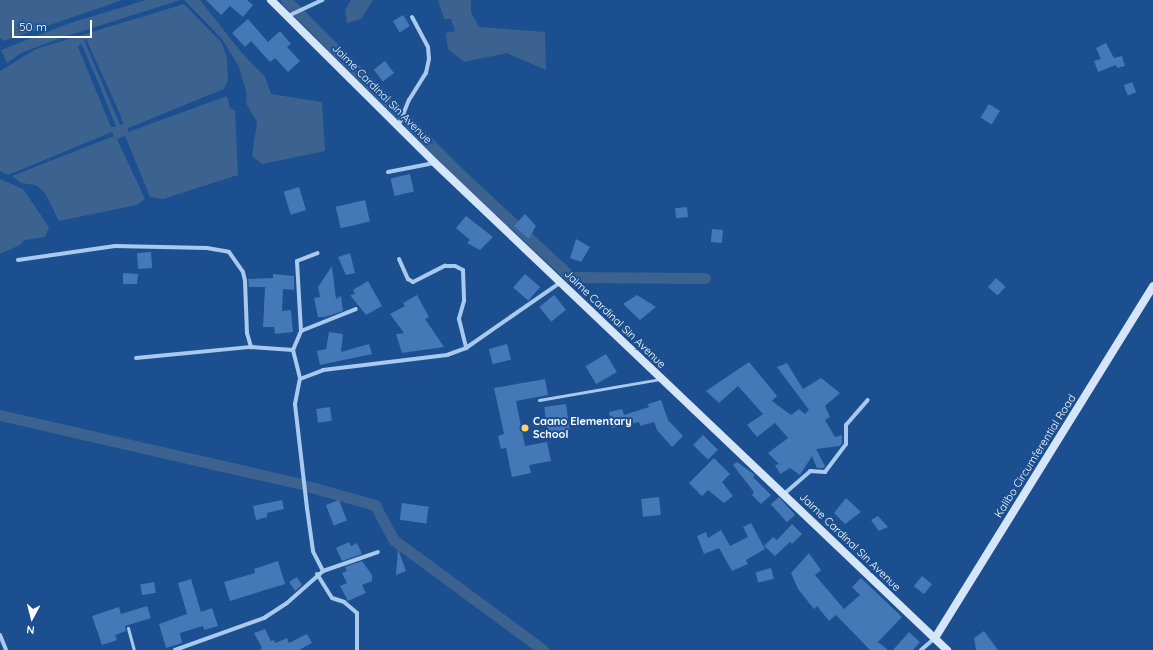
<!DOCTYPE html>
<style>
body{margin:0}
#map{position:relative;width:1153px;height:650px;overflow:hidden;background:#1b4f8f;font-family:Quicksand,sans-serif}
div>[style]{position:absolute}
.water>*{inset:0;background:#3c6290}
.canal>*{height:11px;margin:-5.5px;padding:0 5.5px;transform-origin:5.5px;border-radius:5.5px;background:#3c6290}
.building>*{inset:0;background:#4478b7;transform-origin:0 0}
.lane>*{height:3px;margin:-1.5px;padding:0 1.5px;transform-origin:1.5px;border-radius:1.5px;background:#a9c9ee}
.street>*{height:4px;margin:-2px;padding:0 2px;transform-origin:2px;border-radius:2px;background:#a9c9ee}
.secondary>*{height:8px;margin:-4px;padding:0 4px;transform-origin:4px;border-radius:4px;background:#d6e6fa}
.dots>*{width:11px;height:11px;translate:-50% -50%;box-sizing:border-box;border:2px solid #1b4f8f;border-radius:50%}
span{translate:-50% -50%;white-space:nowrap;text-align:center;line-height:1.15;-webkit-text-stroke:4px #1b4f8f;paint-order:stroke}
.street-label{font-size:11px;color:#fff}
.poi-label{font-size:11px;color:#fff;font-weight:700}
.left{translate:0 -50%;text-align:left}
.north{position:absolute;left:12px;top:598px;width:40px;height:40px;-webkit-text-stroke:3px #1b4f8f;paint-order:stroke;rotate:187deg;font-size:11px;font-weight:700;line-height:16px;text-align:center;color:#fff}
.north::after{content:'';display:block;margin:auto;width:14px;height:18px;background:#fff;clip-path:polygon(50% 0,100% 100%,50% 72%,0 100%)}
.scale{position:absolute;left:12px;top:20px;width:80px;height:18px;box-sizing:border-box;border:2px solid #fff;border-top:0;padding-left:5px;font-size:12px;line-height:14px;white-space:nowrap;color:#fff;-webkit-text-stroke:3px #1b4f8f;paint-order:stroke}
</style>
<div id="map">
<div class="water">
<i style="clip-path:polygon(0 0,122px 0,4px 41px,0 38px)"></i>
<i style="clip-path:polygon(146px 0,180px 0,61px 38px,21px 53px,7px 63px,1px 50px,67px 24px)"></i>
<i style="clip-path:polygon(184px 0,200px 0,242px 53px,265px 77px,271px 94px,322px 102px,325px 151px,262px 164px,252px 156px,257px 122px,246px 103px,247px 94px,239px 67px,222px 39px)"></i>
<i style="clip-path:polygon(351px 0,373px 0,361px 19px,347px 23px,345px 10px)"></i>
<i style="clip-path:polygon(438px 0,471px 0,471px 12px,479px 27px,545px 32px,546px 70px,507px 53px,464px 62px,448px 49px,446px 33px,455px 31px,451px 19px,444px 19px)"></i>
<i style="clip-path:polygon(evenodd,184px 4px,222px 43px,227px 59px,228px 80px,224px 89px,128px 128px,128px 132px,227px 96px,230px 108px,235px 111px,238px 175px,163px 199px,150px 197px,125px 136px,117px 139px,145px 199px,137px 205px,59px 221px,45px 193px,36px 185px,21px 183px,12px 176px,114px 136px,112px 132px,8px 175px,0 171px,0 71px,36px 49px,184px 4px,86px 39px,120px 114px,123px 124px,120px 125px,84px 40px,86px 39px,184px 4px,81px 43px,101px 89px,116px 127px,111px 127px,78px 47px,81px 43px)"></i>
<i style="clip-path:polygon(0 179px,23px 189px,49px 227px,45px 237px,24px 240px,20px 245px,0 254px)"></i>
</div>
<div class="canal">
<i style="left:286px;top:0;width:245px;rotate:45deg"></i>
<i style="left:459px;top:173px;width:153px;rotate:42.9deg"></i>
<i style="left:571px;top:277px;width:134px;rotate:0.4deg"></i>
<i style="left:0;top:415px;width:309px;rotate:12.9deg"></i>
<i style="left:307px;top:486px;width:71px;rotate:15.6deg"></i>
<i style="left:375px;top:505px;width:40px;rotate:62deg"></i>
<i style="left:394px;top:540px;width:185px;rotate:36.4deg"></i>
</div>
<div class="building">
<i style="clip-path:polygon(206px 0,247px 0,253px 5px,243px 17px,230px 6px,221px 15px)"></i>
<i style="left:403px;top:15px;width:13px;height:12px;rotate:58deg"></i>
<i style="clip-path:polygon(248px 19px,268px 42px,280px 31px,291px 44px,287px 47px,300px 61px,288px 72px,275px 58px,270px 62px,251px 41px,245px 47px,232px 33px)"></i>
<i style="clip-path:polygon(1106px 43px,1116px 62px,1114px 58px,1122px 56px,1125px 66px,1117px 68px,1116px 65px,1098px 72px,1094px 61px,1101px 59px,1096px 48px)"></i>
<i style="left:385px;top:61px;width:15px;height:14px;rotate:53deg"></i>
<i style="left:1132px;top:82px;width:11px;height:9px;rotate:68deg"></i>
<i style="left:989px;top:104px;width:13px;height:16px;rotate:32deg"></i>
<i style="left:410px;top:174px;width:18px;height:20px;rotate:77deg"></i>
<i style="left:299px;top:187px;width:24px;height:16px;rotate:73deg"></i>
<i style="left:365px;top:200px;width:22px;height:30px;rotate:77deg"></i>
<i style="left:687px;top:207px;width:10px;height:12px;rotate:84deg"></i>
<i style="clip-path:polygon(525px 214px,536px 226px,529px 239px,514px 226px)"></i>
<i style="clip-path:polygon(466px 216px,493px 237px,480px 250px,467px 243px,470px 240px,456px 228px)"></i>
<i style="left:712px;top:229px;width:11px;height:13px;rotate:5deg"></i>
<i style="clip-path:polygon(576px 239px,590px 247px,581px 262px,570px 258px)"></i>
<i style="left:151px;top:252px;width:16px;height:14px;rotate:86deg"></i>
<i style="clip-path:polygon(350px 253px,355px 273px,346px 275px,338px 257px)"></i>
<i style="clip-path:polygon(332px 266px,336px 299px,341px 296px,343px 311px,325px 317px,318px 317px,314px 298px,320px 297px,318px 287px)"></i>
<i style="clip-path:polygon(123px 273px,138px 274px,137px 284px,123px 284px)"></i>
<i style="clip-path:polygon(273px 274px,294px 276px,294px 290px,283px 289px,282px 311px,291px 310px,293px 332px,275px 334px,274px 327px,263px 327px,265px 287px,249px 287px,248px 279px,273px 278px)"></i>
<i style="left:525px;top:274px;width:20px;height:18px;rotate:41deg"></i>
<i style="left:996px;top:278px;width:13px;height:12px;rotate:42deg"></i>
<i style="clip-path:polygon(368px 281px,382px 306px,366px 315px,350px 295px,355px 294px,353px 290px)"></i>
<i style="clip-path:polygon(417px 295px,429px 317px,425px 319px,444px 347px,402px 353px,396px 334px,404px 333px,390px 314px,405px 306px,403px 303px)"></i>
<i style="left:554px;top:295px;width:19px;height:19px;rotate:51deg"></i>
<i style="clip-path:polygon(637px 295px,656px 307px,640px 320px,623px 304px)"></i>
<i style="clip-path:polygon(329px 332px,343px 334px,341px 352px,369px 344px,372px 354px,320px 365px,317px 351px,326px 349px)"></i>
<i style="left:507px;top:344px;width:16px;height:19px;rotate:75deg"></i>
<i style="left:606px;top:354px;width:21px;height:24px;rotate:59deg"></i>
<i style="clip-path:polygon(749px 362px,777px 396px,772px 401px,791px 415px,799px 409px,805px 414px,809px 410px,777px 367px,787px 363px,803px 389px,821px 378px,840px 393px,825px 406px,830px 417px,825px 420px,835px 437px,842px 435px,842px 443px,840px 446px,816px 449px,825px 466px,824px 468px,817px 468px,812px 456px,800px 475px,790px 468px,780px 474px,775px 465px,779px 464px,768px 453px,788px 438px,775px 423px,757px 437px,747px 425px,763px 414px,738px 386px,719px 403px,706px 391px)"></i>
<i style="clip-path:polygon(545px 379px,548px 395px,516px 401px,525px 446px,547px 442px,551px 461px,529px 465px,531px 473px,512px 477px,506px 448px,501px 449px,498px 436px,504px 434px,494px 388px)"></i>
<i style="clip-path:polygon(661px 400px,668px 420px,683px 436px,672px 447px,657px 430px,654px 422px,640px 426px,639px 422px,612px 428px,609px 412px,622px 409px,624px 415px,649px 407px,648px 404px)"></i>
<i style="left:566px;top:404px;width:27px;height:22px;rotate:82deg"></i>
<i style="left:330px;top:407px;width:14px;height:14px;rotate:82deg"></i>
<i style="left:703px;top:435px;width:21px;height:14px;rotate:45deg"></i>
<i style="clip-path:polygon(714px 458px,730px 474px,722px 482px,733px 496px,724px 503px,708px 490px,702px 496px,689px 483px)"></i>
<i style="clip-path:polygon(737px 462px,755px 475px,753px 477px,771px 495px,761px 504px,752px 495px,754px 492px,733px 465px)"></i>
<i style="left:659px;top:497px;width:18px;height:18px;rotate:84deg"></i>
<i style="left:779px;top:497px;width:24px;height:11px;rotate:48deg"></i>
<i style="clip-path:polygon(846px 498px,861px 512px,845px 524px,834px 513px)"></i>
<i style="clip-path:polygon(282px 500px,284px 509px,267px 513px,267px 517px,256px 520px,253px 506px)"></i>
<i style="left:339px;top:500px;width:22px;height:14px;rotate:69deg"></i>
<i style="left:402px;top:503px;width:27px;height:17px;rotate:8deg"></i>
<i style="clip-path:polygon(878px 516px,888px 527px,879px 531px,871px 520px)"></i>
<i style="clip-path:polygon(751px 523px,765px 549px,746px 560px,748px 564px,732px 571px,719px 548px,704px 554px,697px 536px,706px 532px,708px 538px,721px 530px,730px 546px,748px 537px,743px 527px)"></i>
<i style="clip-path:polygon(792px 524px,802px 534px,792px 544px,790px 542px,775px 556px,764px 546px,773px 537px,777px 540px)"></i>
<i style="clip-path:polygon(349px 542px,351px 546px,357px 543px,362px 554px,342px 561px,336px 548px)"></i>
<i style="clip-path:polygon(398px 549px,406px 571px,396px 575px)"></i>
<i style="clip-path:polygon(809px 553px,821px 570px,815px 575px,844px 609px,860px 595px,852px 587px,861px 578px,902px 617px,878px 642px,888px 650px,870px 650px,836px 615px,829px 621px,817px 606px,814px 609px,798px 589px,791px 573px)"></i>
<i style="clip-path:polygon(278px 561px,285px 584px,230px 601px,224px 582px,255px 573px,254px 569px)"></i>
<i style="clip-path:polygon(362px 561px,372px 575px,372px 581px,362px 585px,366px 593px,348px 601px,340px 586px,347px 583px,342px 573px,347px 571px,345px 567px)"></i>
<i style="left:771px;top:568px;width:11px;height:16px;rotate:75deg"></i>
<i style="left:922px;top:576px;width:13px;height:13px;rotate:39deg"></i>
<i style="clip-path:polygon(297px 577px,302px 585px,295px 591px,289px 582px)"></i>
<i style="clip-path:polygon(191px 579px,201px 612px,212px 608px,218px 626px,204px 630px,203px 626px,180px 633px,182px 643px,166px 648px,159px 624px,187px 614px,178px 583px)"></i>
<i style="left:154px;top:582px;width:11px;height:14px;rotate:80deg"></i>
<i style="clip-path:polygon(147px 606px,151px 618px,125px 626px,126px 631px,115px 635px,117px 640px,102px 645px,92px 616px,119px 607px,121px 614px)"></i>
<i style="clip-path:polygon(265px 629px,271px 641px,274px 640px,275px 643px,287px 638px,289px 643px,307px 634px,312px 643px,299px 650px,259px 650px,262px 648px,254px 633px)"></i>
<i style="clip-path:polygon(984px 631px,998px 650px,976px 650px,974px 638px)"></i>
<i style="clip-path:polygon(909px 632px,920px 642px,913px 650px,893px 650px)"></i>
</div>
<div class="lane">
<i style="left:539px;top:400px;width:124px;rotate:-9.8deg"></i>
<i style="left:128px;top:628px;width:23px;rotate:75deg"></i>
</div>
<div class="street">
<i style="left:288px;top:16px;width:38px;rotate:-25deg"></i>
<i style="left:398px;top:127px;width:29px;rotate:-68deg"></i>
<i style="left:409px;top:100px;width:32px;rotate:-58deg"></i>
<i style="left:426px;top:73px;width:14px;rotate:-78deg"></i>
<i style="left:429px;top:59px;width:12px;rotate:-95deg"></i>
<i style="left:428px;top:47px;width:34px;rotate:-118deg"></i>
<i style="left:388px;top:172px;width:47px;rotate:-11.1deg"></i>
<i style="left:399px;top:259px;width:22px;rotate:66deg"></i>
<i style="left:408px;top:279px;width:6px;rotate:31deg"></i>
<i style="left:413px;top:282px;width:36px;rotate:-27deg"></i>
<i style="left:445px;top:266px;width:10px"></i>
<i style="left:455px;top:266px;width:9px;rotate:27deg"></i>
<i style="left:463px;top:270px;width:31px;rotate:88deg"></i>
<i style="left:464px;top:301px;width:19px;rotate:106deg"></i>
<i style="left:459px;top:319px;width:30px;rotate:76deg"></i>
<i style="left:18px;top:260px;width:98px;rotate:-8.2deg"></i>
<i style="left:115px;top:246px;width:92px;rotate:1.2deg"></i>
<i style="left:207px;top:248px;width:22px;rotate:10deg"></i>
<i style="left:229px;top:252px;width:24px;rotate:55deg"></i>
<i style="left:243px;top:272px;width:9px;rotate:77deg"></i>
<i style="left:245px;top:281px;width:52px;rotate:87.8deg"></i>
<i style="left:247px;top:333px;width:15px;rotate:74deg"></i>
<i style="left:251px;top:347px;width:42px;rotate:4.1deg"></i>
<i style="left:293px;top:350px;width:30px;rotate:76deg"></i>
<i style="left:301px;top:331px;width:70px;rotate:-93.3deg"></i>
<i style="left:297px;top:261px;width:22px;rotate:-21deg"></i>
<i style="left:293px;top:350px;width:21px;rotate:-67deg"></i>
<i style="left:301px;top:331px;width:59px;rotate:-21.8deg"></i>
<i style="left:136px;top:358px;width:116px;rotate:-5.5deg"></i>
<i style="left:784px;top:494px;width:35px;rotate:-41deg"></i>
<i style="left:810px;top:471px;width:15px;rotate:4deg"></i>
<i style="left:825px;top:472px;width:35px;rotate:-53deg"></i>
<i style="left:846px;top:444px;width:19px;rotate:-90deg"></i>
<i style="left:846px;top:425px;width:33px;rotate:-49deg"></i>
<i style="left:323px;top:571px;width:58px;rotate:-19.1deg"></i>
<i style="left:317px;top:574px;width:28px;rotate:58deg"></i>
<i style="left:332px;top:598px;width:13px;rotate:18deg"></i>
<i style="left:344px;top:602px;width:17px;rotate:40deg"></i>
<i style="left:357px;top:613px;width:37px;rotate:90deg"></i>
<i style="left:0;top:635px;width:16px;rotate:68deg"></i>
<i style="left:175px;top:650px;width:95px;rotate:-19.8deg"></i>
<i style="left:264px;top:618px;width:27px;rotate:-33deg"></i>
<i style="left:287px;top:603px;width:48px;rotate:-41.6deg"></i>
<i style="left:323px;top:571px;width:22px;rotate:-117deg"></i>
<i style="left:313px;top:551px;width:43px;rotate:-97.9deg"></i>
<i style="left:307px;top:508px;width:105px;rotate:-96.6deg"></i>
<i style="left:295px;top:404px;width:25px;rotate:-79deg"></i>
<i style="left:300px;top:379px;width:25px;rotate:-21deg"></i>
<i style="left:323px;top:370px;width:125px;rotate:-6.9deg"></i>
<i style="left:447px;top:355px;width:20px;rotate:-20deg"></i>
<i style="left:466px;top:348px;width:116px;rotate:-34.8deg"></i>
<i style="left:921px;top:650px;width:18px;rotate:-41deg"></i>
</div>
<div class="secondary">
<i style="left:271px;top:0;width:231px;rotate:44.8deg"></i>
<i style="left:435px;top:163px;width:707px;rotate:43.57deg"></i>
<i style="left:935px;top:638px;width:414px;rotate:-58.2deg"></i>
</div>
<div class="dots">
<i style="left:525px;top:428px;background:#ffd166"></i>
</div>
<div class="street-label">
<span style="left:382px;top:94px;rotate:45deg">Jaime Cardinal Sin Avenue</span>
<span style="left:615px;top:319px;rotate:44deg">Jaime Cardinal Sin Avenue</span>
<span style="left:1035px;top:456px;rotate:-58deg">Kalibo Circumferential Road</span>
<span style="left:850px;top:542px;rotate:44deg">Jaime Cardinal Sin Avenue</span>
</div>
<div class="poi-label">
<span class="left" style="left:533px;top:428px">Caano Elementary<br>School</span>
</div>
<div class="north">N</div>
<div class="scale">50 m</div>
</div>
